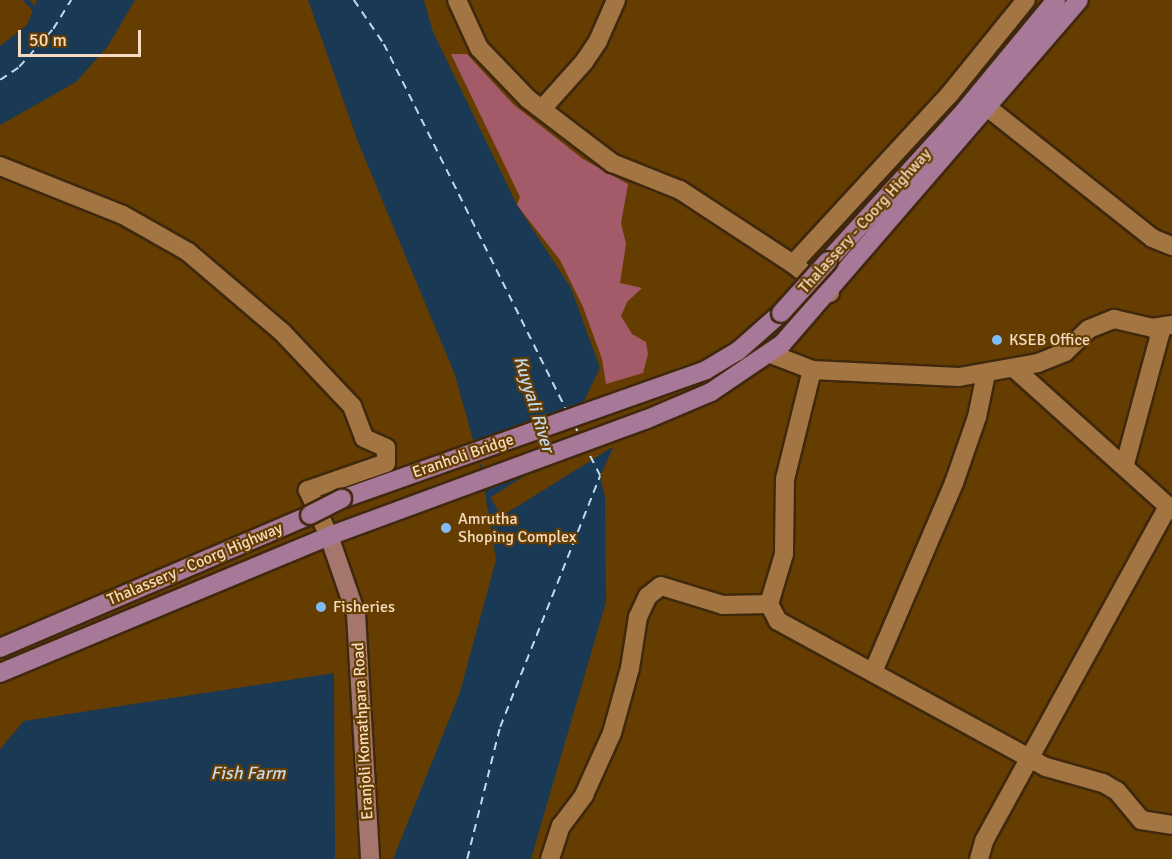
<!DOCTYPE html>
<style>
body{margin:0}
#map{position:relative;width:1172px;height:859px;overflow:hidden;background:#663d00;font-family:Signika,sans-serif}
div>[style]{position:absolute}
.green>*{inset:0;background:#a35b69}
.water>*{inset:0;background:#193955}
.pier>*{inset:0;background:#663d00;transform-origin:0 0}
.stream>*{height:5px;margin:-2.5px;padding:0 2.5px;transform-origin:2.5px;border-radius:2.5px;background:#193955}
.ferry>*{height:1.5px;margin-top:-0.75px;transform-origin:0;background:repeating-linear-gradient(90deg,#c2d8ed 0 8px,transparent 0 14px)}
.roads{filter:drop-shadow(2px 0 #3f280d) drop-shadow(-2px 0 #3f280d) drop-shadow(0 2px #3f280d) drop-shadow(0 -2px #3f280d)}
.minor>*{height:18px;margin:-9px;padding:0 9px;transform-origin:9px;border-radius:9px;background:#a37543}
.tertiary>*{height:18px;margin:-9px;padding:0 9px;transform-origin:9px;border-radius:9px;background:#a37543}
.secondary>*{height:18px;margin:-9px;padding:0 9px;transform-origin:9px;border-radius:9px;background:#a5766e}
.primary>*{height:18px;margin:-9px;padding:0 9px;transform-origin:9px;border-radius:9px;background:#a77898}
.bridges{filter:drop-shadow(2px 0 #3f280d) drop-shadow(-2px 0 #3f280d) drop-shadow(0 2px #3f280d) drop-shadow(0 -2px #3f280d)}
.primary-bridge>*{height:18px;margin:-9px;padding:0 9px;transform-origin:9px;border-radius:9px;background:#a77898}
.dots>*{width:16px;height:16px;translate:-50% -50%;box-sizing:border-box;border:3px solid #663d00;border-radius:50%}
span{translate:-50% -50%;white-space:nowrap;text-align:center;line-height:1.15;-webkit-text-stroke:4.5px #663d00;paint-order:stroke}
.street-label{font-size:16px;color:#f4dbc1}
.poi-label{font-size:16px;color:#f4dbc1}
.left{translate:0 -50%;text-align:left}
.water-label{font-size:18px;color:#c2d8ed;font-style:italic}
.scale{position:absolute;left:18px;top:30px;width:123px;height:27px;box-sizing:border-box;border:3px solid #f4dbc1;border-top:0;padding-left:8px;font-size:18px;line-height:21px;white-space:nowrap;color:#f4dbc1;-webkit-text-stroke:4px #663d00;paint-order:stroke}
</style>
<div id="map">
<div class="green">
<i style="clip-path:polygon(451px 54px,467px 54px,513px 104px,583px 159px,628px 184px,621px 223px,626px 244px,620px 283px,642px 288px,627px 302px,621px 316px,632px 334px,646px 342px,648px 354px,643px 373px,606px 384px,602px 359px,583px 307px,560px 260px,517px 205px,520px 197px)"></i>
</div>
<div class="water">
<i style="clip-path:polygon(37px 0,135px 0,108px 46px,76px 82px,0 125px,0 46px,27px 25px)"></i>
<i style="clip-path:polygon(308px 0,424px 0,433px 32px,517px 205px,571px 288px,600px 368px,584px 401px,613px 448px,600px 476px,605px 497px,606px 602px,531px 859px,393px 859px,459px 695px,496px 560px,481px 469px,455px 375px,358px 142px)"></i>
<i style="clip-path:polygon(334px 673px,335px 859px,0 859px,0 749px,24px 721px)"></i>
</div>
<div class="pier">
<i style="left:588px;top:400px;width:29px;height:125px;rotate:61deg"></i>
<i style="left:603px;top:427px;width:22px;height:133px;rotate:58deg"></i>
</div>
<div class="stream">
<i style="left:26px;top:0;width:16px;rotate:47deg"></i>
</div>
<div class="ferry">
<i style="left:354px;top:0;width:53px;rotate:55.7deg"></i>
<i style="left:384px;top:44px;width:408px;rotate:63.5deg"></i>
<i style="left:0;top:80px;width:23px;rotate:-34deg"></i>
<i style="left:19px;top:67px;width:51px;rotate:-48.2deg"></i>
<i style="left:53px;top:29px;width:34px;rotate:-58deg"></i>
<i style="left:574px;top:424px;width:13px;rotate:63deg"></i>
<i style="left:467px;top:859px;width:136px;rotate:-76deg"></i>
<i style="left:500px;top:727px;width:270px;rotate:-68.3deg"></i>
<i style="left:600px;top:476px;width:28px;rotate:-117deg"></i>
</div>
<div class="roads">
<div class="minor">
<i style="left:987px;top:107px;width:211px;rotate:38.4deg"></i>
<i style="left:1152px;top:238px;width:22px;rotate:22deg"></i>
<i style="left:542px;top:109px;width:63px;rotate:-48.2deg"></i>
<i style="left:584px;top:62px;width:25px;rotate:-56deg"></i>
<i style="left:598px;top:41px;width:45px;rotate:-66.3deg"></i>
<i style="left:0;top:166px;width:132px;rotate:21.7deg"></i>
<i style="left:123px;top:215px;width:75px;rotate:29.6deg"></i>
<i style="left:188px;top:252px;width:123px;rotate:40.4deg"></i>
<i style="left:282px;top:332px;width:102px;rotate:46.6deg"></i>
<i style="left:352px;top:406px;width:34px;rotate:69deg"></i>
<i style="left:364px;top:438px;width:24px;rotate:24deg"></i>
<i style="left:386px;top:448px;width:15px;rotate:90deg"></i>
<i style="left:386px;top:463px;width:83px;rotate:160.9deg"></i>
<i style="left:308px;top:490px;width:51px;rotate:65.5deg"></i>
<i style="left:771px;top:354px;width:44px;rotate:21.3deg"></i>
<i style="left:812px;top:370px;width:147px;rotate:2.7deg"></i>
<i style="left:959px;top:377px;width:80px;rotate:-10deg"></i>
<i style="left:1038px;top:363px;width:29px;rotate:-22deg"></i>
<i style="left:1065px;top:352px;width:33px;rotate:-44deg"></i>
<i style="left:1089px;top:329px;width:27px;rotate:-22deg"></i>
<i style="left:1114px;top:319px;width:39px;rotate:13deg"></i>
<i style="left:1152px;top:328px;width:20px;rotate:-9deg"></i>
<i style="left:1015px;top:369px;width:211px;rotate:41.9deg"></i>
<i style="left:812px;top:370px;width:112px;rotate:103.9deg"></i>
<i style="left:785px;top:479px;width:75px;rotate:90.8deg"></i>
<i style="left:784px;top:554px;width:52px;rotate:106.7deg"></i>
<i style="left:769px;top:604px;width:19px;rotate:62deg"></i>
<i style="left:778px;top:621px;width:305px;rotate:28.6deg"></i>
<i style="left:1046px;top:767px;width:59px;rotate:15.7deg"></i>
<i style="left:1103px;top:783px;width:16px;rotate:30deg"></i>
<i style="left:1117px;top:791px;width:38px;rotate:50deg"></i>
<i style="left:1141px;top:820px;width:31px;rotate:9deg"></i>
<i style="left:1125px;top:464px;width:142px;rotate:-74.9deg"></i>
<i style="left:873px;top:672px;width:206px;rotate:-66.8deg"></i>
<i style="left:954px;top:483px;width:70px;rotate:-70.8deg"></i>
<i style="left:977px;top:417px;width:44px;rotate:-78.2deg"></i>
<i style="left:550px;top:859px;width:35px;rotate:-72deg"></i>
<i style="left:561px;top:826px;width:39px;rotate:-53deg"></i>
<i style="left:584px;top:795px;width:68px;rotate:-65.7deg"></i>
<i style="left:612px;top:733px;width:67px;rotate:-74.5deg"></i>
<i style="left:630px;top:668px;width:52px;rotate:-81.1deg"></i>
<i style="left:638px;top:617px;width:23px;rotate:-65deg"></i>
<i style="left:648px;top:596px;width:16px;rotate:-38deg"></i>
<i style="left:661px;top:586px;width:65px;rotate:17deg"></i>
<i style="left:723px;top:605px;width:46px;rotate:-1.2deg"></i>
<i style="left:979px;top:859px;width:19px;rotate:-74deg"></i>
<i style="left:984px;top:841px;width:380px;rotate:-61.2deg"></i>
</div>
<div class="tertiary">
<i style="left:457px;top:0;width:53px;rotate:65.4deg"></i>
<i style="left:479px;top:48px;width:71px;rotate:46.1deg"></i>
<i style="left:528px;top:99px;width:106px;rotate:37.3deg"></i>
<i style="left:612px;top:163px;width:73px;rotate:21.7deg"></i>
<i style="left:680px;top:190px;width:135px;rotate:33.2deg"></i>
<i style="left:793px;top:264px;width:47px;rotate:38.1deg"></i>
<i style="left:793px;top:264px;width:230px;rotate:-47.3deg"></i>
<i style="left:949px;top:95px;width:122px;rotate:-51deg"></i>
</div>
<div class="secondary">
<i style="left:329px;top:536px;width:83px;rotate:70.9deg"></i>
<i style="left:356px;top:614px;width:245px;rotate:86.7deg"></i>
</div>
<div class="primary">
<i style="left:828px;top:261px;width:196px;rotate:-47.7deg"></i>
<i style="left:960px;top:116px;width:151px;rotate:-50.4deg"></i>
<i style="left:342px;top:499px;width:386px;rotate:-19.5deg"></i>
<i style="left:706px;top:370px;width:37px;rotate:-31deg"></i>
<i style="left:738px;top:351px;width:57px;rotate:-41.5deg"></i>
<i style="left:0;top:648px;width:337px;rotate:-23.2deg"></i>
<i style="left:0;top:673px;width:356px;rotate:-22.6deg"></i>
<i style="left:329px;top:536px;width:337px;rotate:-20.2deg"></i>
<i style="left:645px;top:420px;width:72px;rotate:-23deg"></i>
<i style="left:711px;top:392px;width:86px;rotate:-34.1deg"></i>
<i style="left:782px;top:344px;width:454px;rotate:-49.2deg"></i>
</div>
</div>
<div class="bridges">
<div class="primary-bridge">
<i style="left:781px;top:313px;width:70px;rotate:-47.9deg"></i>
<i style="left:310px;top:515px;width:36px;rotate:-27deg"></i>
</div>
</div>
<div class="dots">
<i style="left:997px;top:340px;background:#7ebdf9"></i>
<i style="left:446px;top:528px;background:#7ebdf9"></i>
<i style="left:321px;top:607px;background:#7ebdf9"></i>
</div>
<div class="street-label">
<span style="left:865px;top:221px;rotate:-48deg">Thalassery - Coorg Highway</span>
<span style="left:463px;top:456px;rotate:-19deg">Eranholi Bridge</span>
<span style="left:195px;top:564px;rotate:-23deg">Thalassery - Coorg Highway</span>
<span style="left:363px;top:731px;rotate:-93deg">Eranjoli Komathpara Road</span>
</div>
<div class="poi-label">
<span class="left" style="left:1009px;top:340px">KSEB Office</span>
<span class="left" style="left:458px;top:528px">Amrutha<br>Shoping Complex</span>
<span class="left" style="left:333px;top:607px">Fisheries</span>
</div>
<div class="water-label">
<span style="left:534px;top:404px;rotate:73deg">Kuyyali River</span>
<span style="left:248px;top:773px">Fish Farm</span>
</div>
<div class="scale">50 m</div>
</div>
